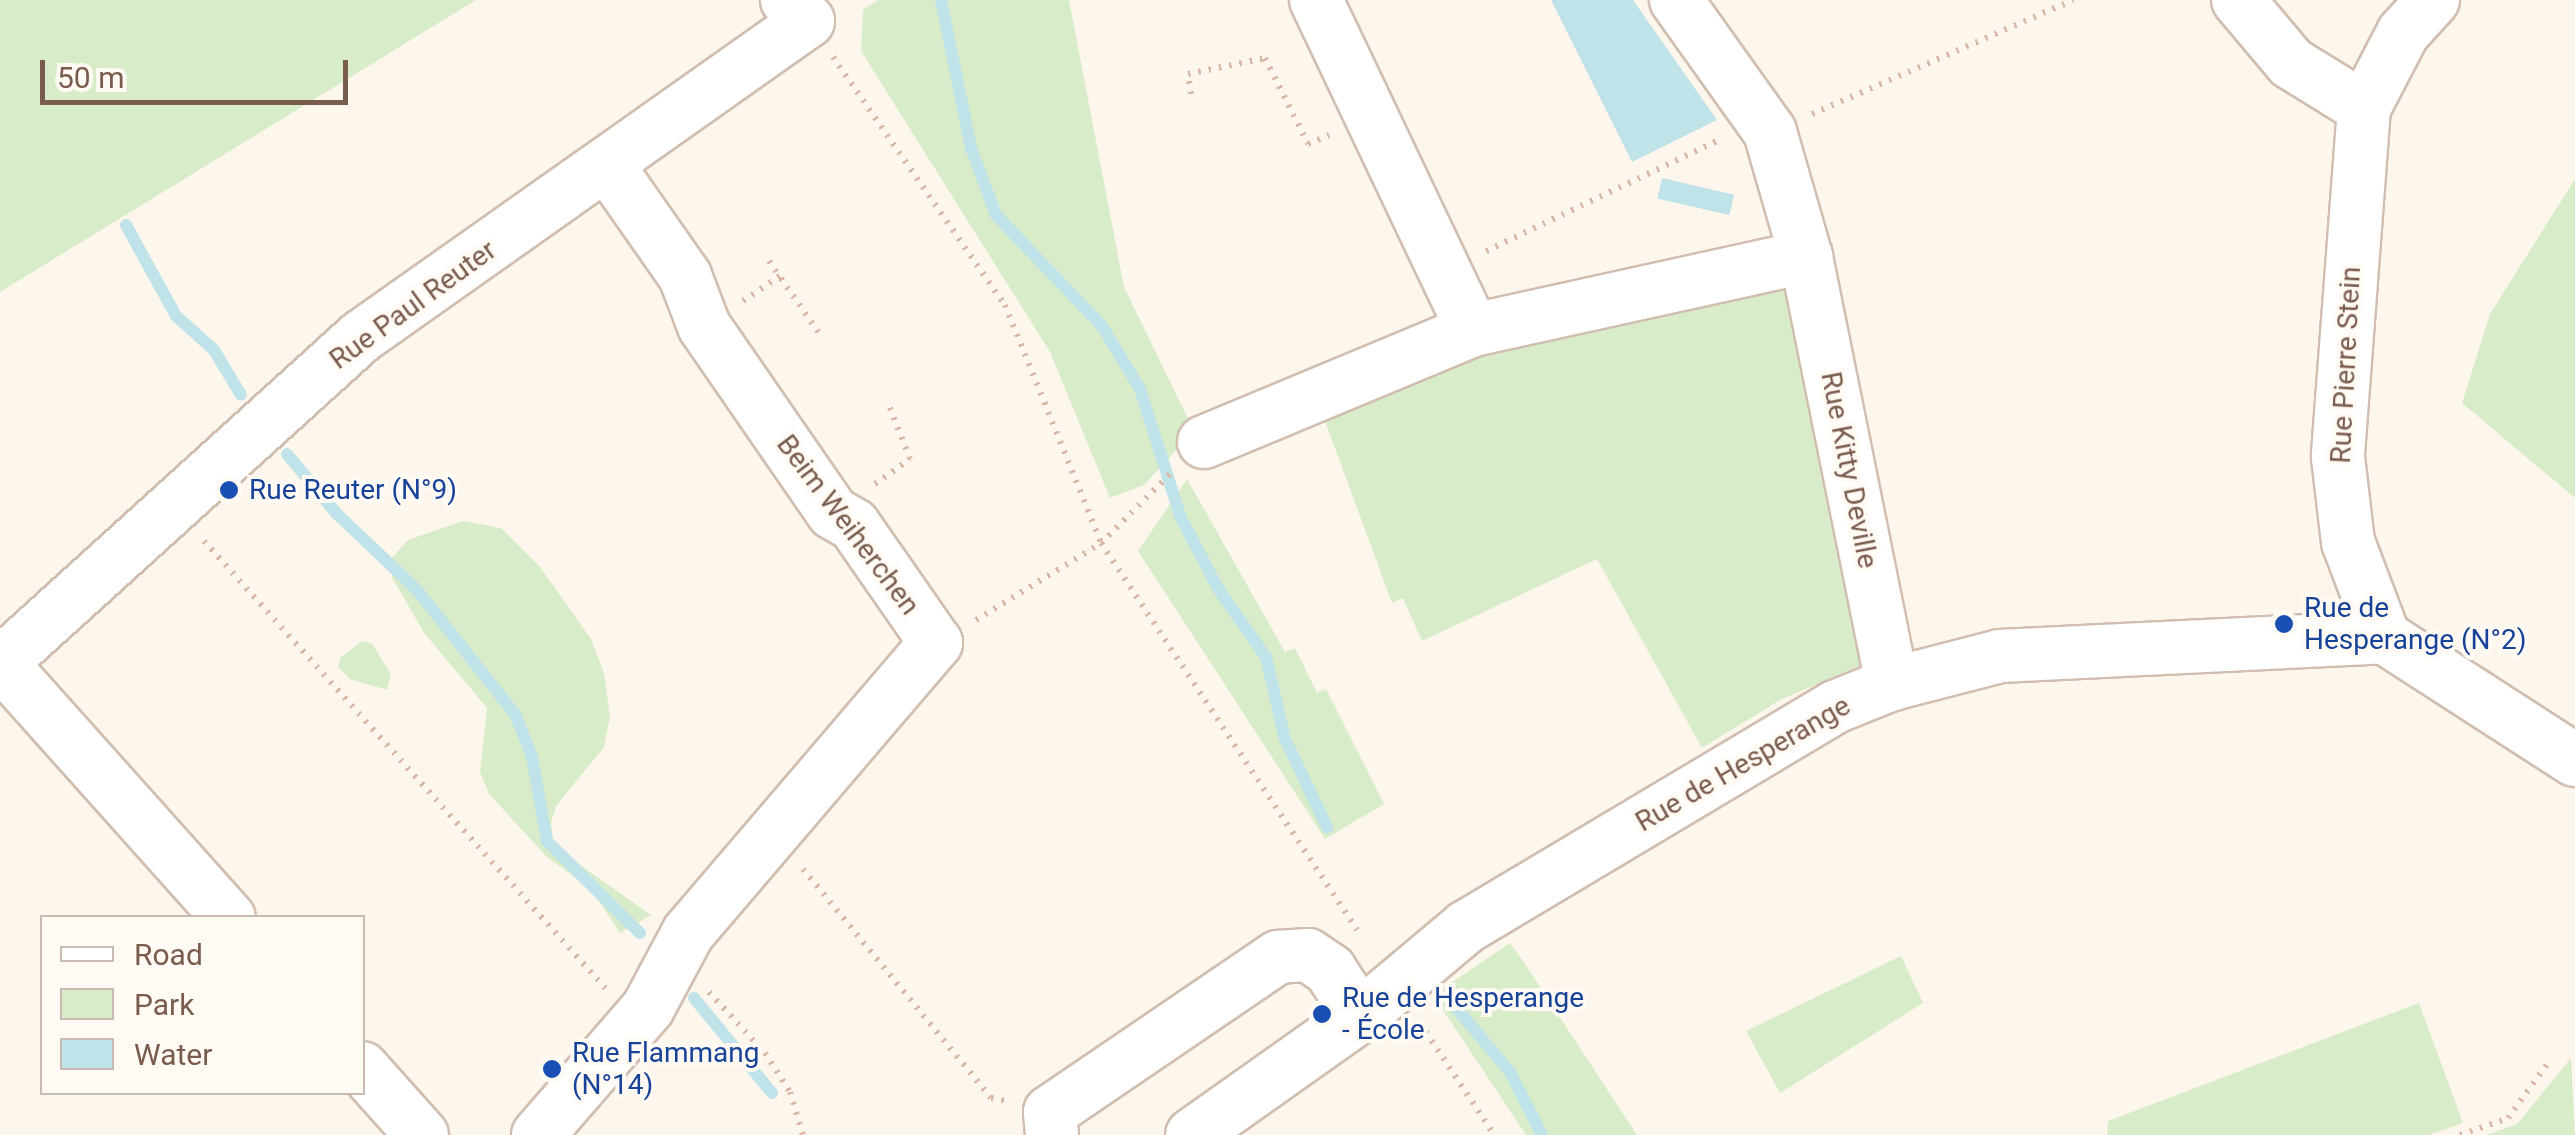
<!DOCTYPE html>
<meta charset="utf-8">
<style>
body{margin:0}
#map{position:relative;width:2575px;height:1135px;overflow:hidden;background:#fdf6ec;font-family:Roboto,sans-serif}
div>[style]{position:absolute}
.green>*{inset:0;background:#d8ecc9}
.water>*{inset:0;background:#bfe3e8;transform-origin:0 0}
.stream>*{height:12px;margin:-6px;padding:0 6px;transform-origin:6px;border-radius:6px;background:#bfe3e8}
.path>*{height:6px;margin-top:-3px;transform-origin:0;background:repeating-linear-gradient(90deg,#d9b8a5 0 2.5px,transparent 0 10.5px)}
.roads{filter:drop-shadow(2px 0 #d1beb0) drop-shadow(-2px 0 #d1beb0) drop-shadow(0 2px #d1beb0) drop-shadow(0 -2px #d1beb0)}
.minor>*{height:52px;margin:-26px;padding:0 26px;transform-origin:26px;border-radius:26px;background:#fff}
.dots>*{width:28px;height:28px;translate:-50% -50%;box-sizing:border-box;border:5px solid #fffaf3;border-radius:50%}
span{translate:-50% -50%;white-space:nowrap;text-align:center;line-height:1.15;-webkit-text-stroke:8px #fffaf3;paint-order:stroke}
.street-label{font-size:28px;color:#7a5c4d}
.transit-label{font-size:28px;color:#164399}
.left{translate:0 -50%;text-align:left}
.legend{position:absolute;left:40px;top:915px;width:325px;height:180px;box-sizing:border-box;background:#fffaf3;border:2px solid #cabbb1;margin:0;padding:12px 18px;list-style:none;font-size:30px;color:#7a5c4d}
.legend li{display:flex;align-items:center;gap:20px;height:50px}
.legend b{width:50px;border:2px solid #cabbb1}
.scale{position:absolute;left:40px;top:60px;width:308px;height:45px;box-sizing:border-box;border:5px solid #7a5c4d;border-top:0;padding-left:12px;font-size:30px;line-height:35px;white-space:nowrap;color:#7a5c4d;-webkit-text-stroke:8px #fffaf3;paint-order:stroke}
</style>
<div id="map">
<div class="green">
<i style="clip-path:polygon(0 0,476px 0,0 292px)"></i>
<i style="clip-path:polygon(878px 0,1069px 0,1124px 287px,1194px 431px,1144px 485px,1110px 498px,1050px 352px,861px 51px,863px 10px)"></i>
<i style="clip-path:polygon(2575px 179px,2575px 498px,2462px 403px,2490px 314px)"></i>
<i style="clip-path:polygon(1789px 284px,1864px 664px,1780px 700px,1702px 748px,1597px 559px,1422px 641px,1403px 598px,1392px 603px,1322px 413px,1495px 350px)"></i>
<i style="clip-path:polygon(1187px 479px,1285px 652px,1295px 648px,1317px 693px,1326px 689px,1384px 804px,1325px 839px,1138px 551px)"></i>
<i style="clip-path:polygon(463px 521px,501px 528px,540px 567px,591px 639px,604px 673px,610px 717px,604px 747px,556px 806px,551px 823px,553px 840px,566px 855px,651px 915px,620px 933px,591px 889px,547px 857px,489px 794px,480px 772px,487px 708px,425px 634px,392px 578px,392px 558px,408px 540px)"></i>
<i style="clip-path:polygon(362px 641px,372px 644px,391px 674px,387px 690px,350px 679px,338px 667px,340px 658px)"></i>
<i style="clip-path:polygon(1510px 943px,1523px 961px,1637px 1135px,1526px 1135px,1433px 995px)"></i>
<i style="clip-path:polygon(1901px 956px,1923px 1003px,1780px 1093px,1746px 1031px)"></i>
<i style="clip-path:polygon(2419px 1003px,2463px 1123px,2429px 1135px,2107px 1135px,2108px 1121px)"></i>
<i style="clip-path:polygon(2571px 1058px,2575px 1135px,2486px 1135px,2517px 1124px)"></i>
</div>
<div class="water">
<i style="clip-path:polygon(1551px 0,1633px 0,1717px 120px,1632px 162px)"></i>
<i style="left:1662px;top:178px;width:74px;height:21px;rotate:13deg"></i>
</div>
<div class="stream">
<i style="left:941px;top:0;width:151px;rotate:78.5deg"></i>
<i style="left:971px;top:148px;width:72px;rotate:69.5deg"></i>
<i style="left:996px;top:215px;width:153px;rotate:46.3deg"></i>
<i style="left:1102px;top:326px;width:74px;rotate:58.9deg"></i>
<i style="left:1140px;top:389px;width:135px;rotate:72.4deg"></i>
<i style="left:1181px;top:518px;width:81px;rotate:62.2deg"></i>
<i style="left:1219px;top:590px;width:82px;rotate:55deg"></i>
<i style="left:1266px;top:657px;width:84px;rotate:77deg"></i>
<i style="left:1285px;top:739px;width:98px;rotate:64.5deg"></i>
<i style="left:126px;top:225px;width:104px;rotate:61.2deg"></i>
<i style="left:176px;top:316px;width:51px;rotate:41.8deg"></i>
<i style="left:214px;top:350px;width:52px;rotate:59deg"></i>
<i style="left:287px;top:454px;width:78px;rotate:50.2deg"></i>
<i style="left:337px;top:514px;width:110px;rotate:43.5deg"></i>
<i style="left:417px;top:590px;width:158px;rotate:51.7deg"></i>
<i style="left:515px;top:714px;width:46px;rotate:68.4deg"></i>
<i style="left:532px;top:757px;width:85px;rotate:79.9deg"></i>
<i style="left:547px;top:841px;width:131px;rotate:44.7deg"></i>
<i style="left:694px;top:998px;width:123px;rotate:50.6deg"></i>
<i style="left:1451px;top:1002px;width:92px;rotate:49.9deg"></i>
<i style="left:1510px;top:1072px;width:71px;rotate:63.1deg"></i>
</div>
<div class="path">
<i style="left:833px;top:57px;width:302px;rotate:55.3deg"></i>
<i style="left:1005px;top:305px;width:257px;rotate:68deg"></i>
<i style="left:1101px;top:543px;width:464px;rotate:56.5deg"></i>
<i style="left:1191px;top:94px;width:20px;rotate:-99deg"></i>
<i style="left:1188px;top:74px;width:79px;rotate:-11.7deg"></i>
<i style="left:1265px;top:58px;width:96px;rotate:63.4deg"></i>
<i style="left:1308px;top:144px;width:23px;rotate:-23deg"></i>
<i style="left:1812px;top:114px;width:285px;rotate:-23.6deg"></i>
<i style="left:1486px;top:251px;width:258px;rotate:-25.5deg"></i>
<i style="left:769px;top:261px;width:91px;rotate:55.3deg"></i>
<i style="left:743px;top:301px;width:45px;rotate:-34deg"></i>
<i style="left:875px;top:484px;width:43px;rotate:-35.5deg"></i>
<i style="left:910px;top:459px;width:60px;rotate:-111.4deg"></i>
<i style="left:204px;top:541px;width:603px;rotate:48.09deg"></i>
<i style="left:976px;top:620px;width:147px;rotate:-31.6deg"></i>
<i style="left:1101px;top:543px;width:100px;rotate:-45deg"></i>
<i style="left:803px;top:869px;width:296px;rotate:50.6deg"></i>
<i style="left:991px;top:1098px;width:15px;rotate:11deg"></i>
<i style="left:709px;top:992px;width:83px;rotate:47.4deg"></i>
<i style="left:765px;top:1053px;width:46px;rotate:57.3deg"></i>
<i style="left:790px;top:1092px;width:45px;rotate:73.2deg"></i>
<i style="left:1420px;top:1023px;width:134px;rotate:56.5deg"></i>
<i style="left:2460px;top:1135px;width:51px;rotate:-19.5deg"></i>
<i style="left:2508px;top:1118px;width:68px;rotate:-54deg"></i>
</div>
<div class="roads">
<div class="minor">
<i style="left:1316px;top:0;width:365px;rotate:64.6deg"></i>
<i style="left:1676px;top:0;width:162px;rotate:54.5deg"></i>
<i style="left:1770px;top:132px;width:130px;rotate:73.9deg"></i>
<i style="left:1806px;top:257px;width:436px;rotate:78.6deg"></i>
<i style="left:2238px;top:0;width:82px;rotate:49.9deg"></i>
<i style="left:2291px;top:63px;width:86px;rotate:31.7deg"></i>
<i style="left:2433px;top:0;width:45px;rotate:132.3deg"></i>
<i style="left:2403px;top:33px;width:85px;rotate:117.5deg"></i>
<i style="left:2364px;top:108px;width:350px;rotate:94.3deg"></i>
<i style="left:2338px;top:457px;width:86px;rotate:83.3deg"></i>
<i style="left:2348px;top:542px;width:102px;rotate:69.2deg"></i>
<i style="left:2384px;top:637px;width:227px;rotate:32.8deg"></i>
<i style="left:1204px;top:442px;width:291px;rotate:-22.6deg"></i>
<i style="left:1473px;top:330px;width:341px;rotate:-12.4deg"></i>
<i style="left:1px;top:663px;width:342px;rotate:48.2deg"></i>
<i style="left:0;top:664px;width:488px;rotate:-42.2deg"></i>
<i style="left:362px;top:336px;width:546px;rotate:-35.23deg"></i>
<i style="left:808px;top:21px;width:30px;rotate:-135deg"></i>
<i style="left:362px;top:1068px;width:90px;rotate:48.2deg"></i>
<i style="left:538px;top:1135px;width:168px;rotate:-49.1deg"></i>
<i style="left:648px;top:1008px;width:85px;rotate:-61.9deg"></i>
<i style="left:688px;top:933px;width:382px;rotate:-49.5deg"></i>
<i style="left:936px;top:643px;width:144px;rotate:-124.8deg"></i>
<i style="left:854px;top:525px;width:24px;rotate:-150deg"></i>
<i style="left:833px;top:513px;width:227px;rotate:-124.6deg"></i>
<i style="left:704px;top:326px;width:53px;rotate:-110.8deg"></i>
<i style="left:685px;top:276px;width:134px;rotate:-125deg"></i>
<i style="left:1052px;top:1135px;width:23px;rotate:-95deg"></i>
<i style="left:1050px;top:1112px;width:276px;rotate:-34.2deg"></i>
<i style="left:1278px;top:957px;width:30px;rotate:-4deg"></i>
<i style="left:1308px;top:955px;width:27px;rotate:34deg"></i>
<i style="left:1330px;top:970px;width:55px;rotate:56.9deg"></i>
<i style="left:1192px;top:1135px;width:206px;rotate:-35.3deg"></i>
<i style="left:1360px;top:1016px;width:138px;rotate:-40deg"></i>
<i style="left:1466px;top:927px;width:430px;rotate:-30.8deg"></i>
<i style="left:1835px;top:707px;width:61px;rotate:-22deg"></i>
<i style="left:1892px;top:684px;width:112px;rotate:-14.5deg"></i>
<i style="left:2000px;top:656px;width:384px;rotate:-2.8deg"></i>
</div>
</div>
<div class="dots">
<i style="left:229px;top:490px;background:#1a4fb4"></i>
<i style="left:2284px;top:624px;background:#1a4fb4"></i>
<i style="left:1322px;top:1014px;background:#1a4fb4"></i>
<i style="left:552px;top:1069px;background:#1a4fb4"></i>
</div>
<div class="street-label">
<span style="left:413px;top:305px;rotate:-36deg">Rue Paul Reuter</span>
<span style="left:2346px;top:365px;rotate:-87deg">Rue Pierre Stein</span>
<span style="left:1849px;top:470px;rotate:79deg">Rue Kitty Deville</span>
<span style="left:848px;top:525px;rotate:53deg">Beim Weiherchen</span>
<span style="left:1743px;top:764px;rotate:-30deg">Rue de Hesperange</span>
</div>
<div class="transit-label">
<span class="left" style="left:249px;top:490px">Rue Reuter (N°9)</span>
<span class="left" style="left:2304px;top:624px">Rue de<br>Hesperange (N°2)</span>
<span class="left" style="left:1342px;top:1014px">Rue de Hesperange<br>- École</span>
<span class="left" style="left:572px;top:1069px">Rue Flammang<br>(N°14)</span>
</div>
<ul class="legend">
<li><b style="height:12px;background:#fff"></b>Road</li>
<li><b style="height:28px;background:#d8ecc9"></b>Park</li>
<li><b style="height:28px;background:#bfe3e8"></b>Water</li>
</ul>
<div class="scale">50 m</div>
</div>
